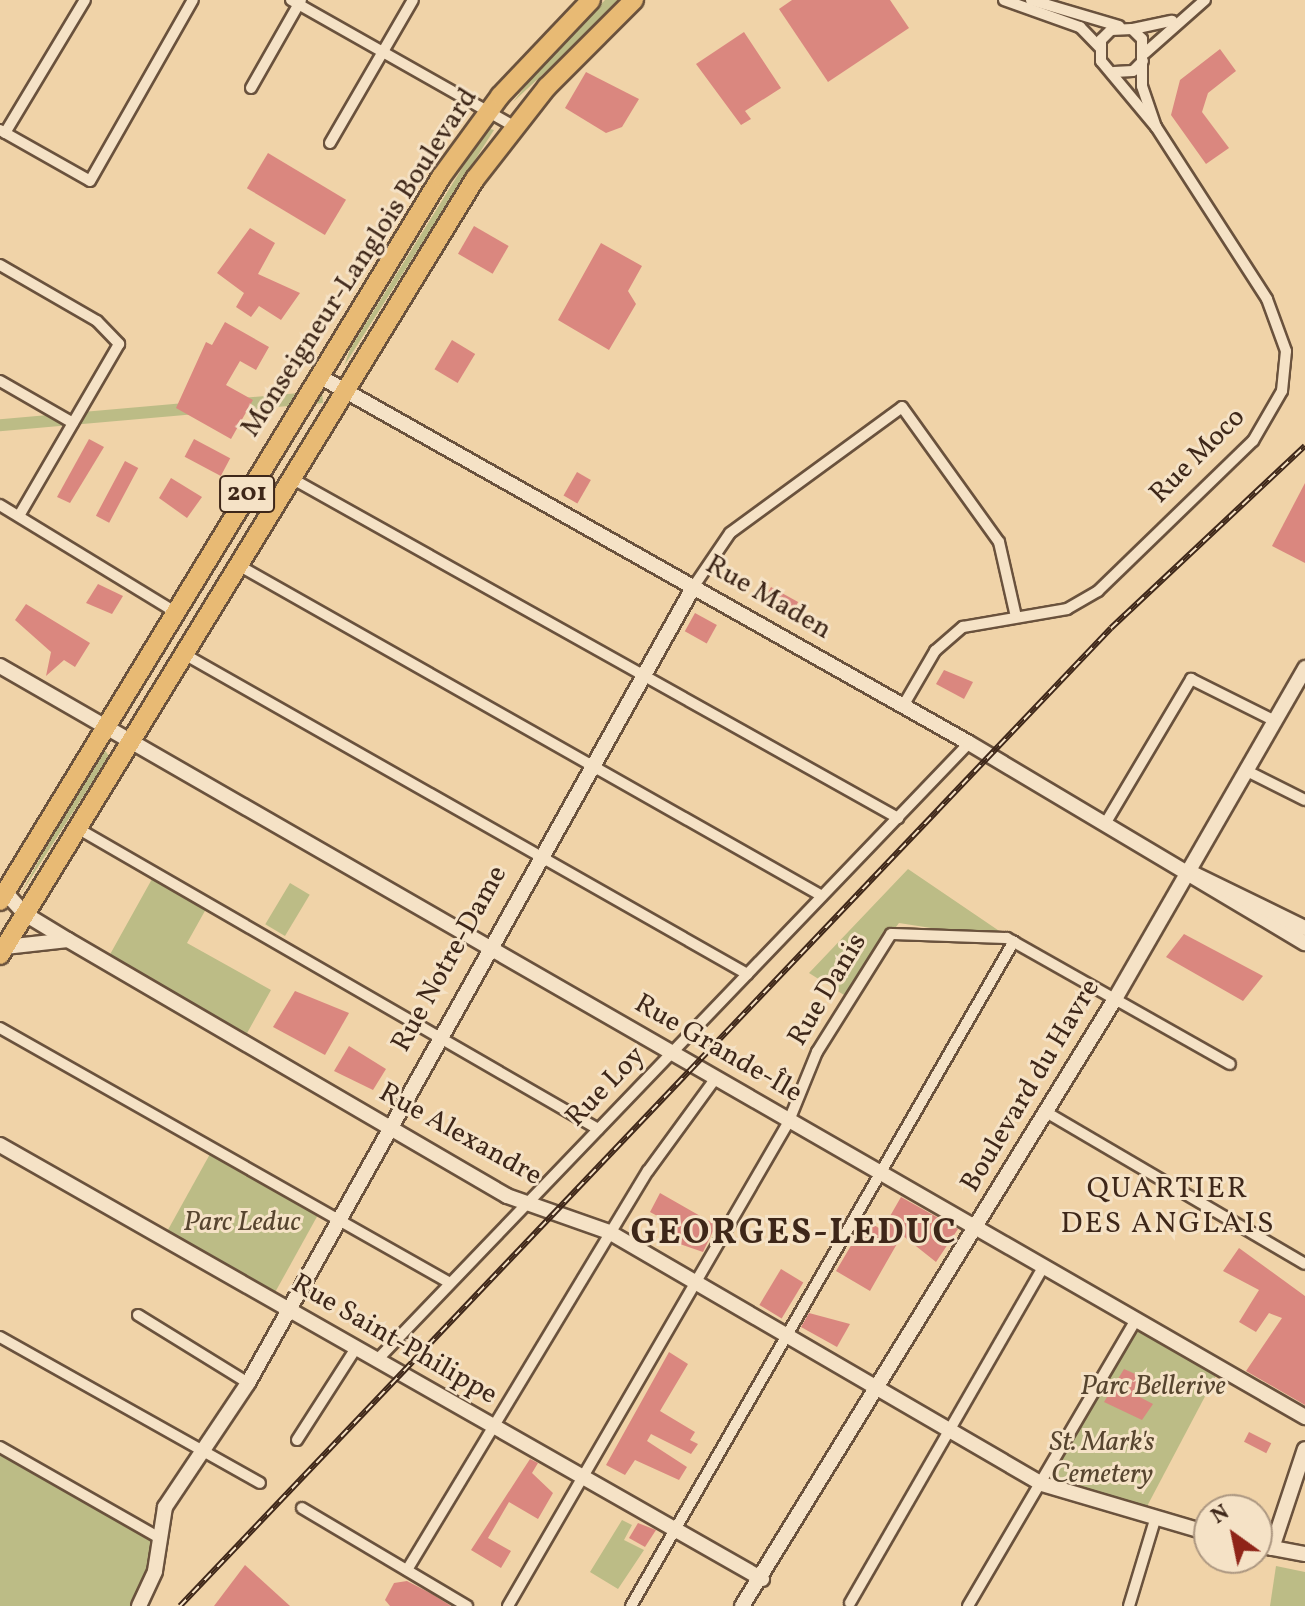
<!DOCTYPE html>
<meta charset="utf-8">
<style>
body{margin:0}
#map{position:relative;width:1305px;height:1606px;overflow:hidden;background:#f0d3a8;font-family:Vollkorn,serif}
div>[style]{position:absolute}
.green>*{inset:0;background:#bcbc86;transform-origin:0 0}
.building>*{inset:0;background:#da877f;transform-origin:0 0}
.roads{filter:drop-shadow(2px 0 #6a523d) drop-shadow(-2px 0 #6a523d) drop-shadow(0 2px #6a523d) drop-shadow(0 -2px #6a523d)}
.street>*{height:10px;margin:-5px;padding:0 5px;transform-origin:5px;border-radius:5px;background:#f5e2c6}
.secondary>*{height:14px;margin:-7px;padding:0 7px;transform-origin:7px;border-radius:7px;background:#f5e2c6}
.highway>*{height:18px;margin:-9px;padding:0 9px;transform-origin:9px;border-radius:9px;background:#e8ba74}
.rail>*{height:6px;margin-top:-3px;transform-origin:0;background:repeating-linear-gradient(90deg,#f5e2c6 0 9px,#3e2719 0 18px);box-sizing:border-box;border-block:2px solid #3e2719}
span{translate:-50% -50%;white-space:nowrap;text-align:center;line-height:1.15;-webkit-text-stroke:6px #f5e2c6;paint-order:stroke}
.shield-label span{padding:2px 6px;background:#f5e2c6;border:2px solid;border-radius:6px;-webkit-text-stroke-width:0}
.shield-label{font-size:26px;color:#3e2719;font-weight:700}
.street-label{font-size:28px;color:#3e2719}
.park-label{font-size:28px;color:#57452f;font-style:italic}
.neighbourhood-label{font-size:30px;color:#3e2719;letter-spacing:2px}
.district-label{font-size:36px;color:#3e2719;font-weight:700;letter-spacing:2px}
.north{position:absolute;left:1193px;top:1494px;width:80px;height:80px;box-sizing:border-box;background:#f5e2c6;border:2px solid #ac9781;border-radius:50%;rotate:327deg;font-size:22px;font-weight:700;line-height:32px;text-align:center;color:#3e2719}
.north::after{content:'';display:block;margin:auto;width:28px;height:36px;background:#8f2418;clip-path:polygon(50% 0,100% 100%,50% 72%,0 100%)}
</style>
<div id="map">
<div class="green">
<i style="clip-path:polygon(605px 0,623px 0,513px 102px,531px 79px)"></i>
<i style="clip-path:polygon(487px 128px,494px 130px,344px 366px,350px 349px)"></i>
<i style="left:322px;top:391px;width:12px;height:381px;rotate:85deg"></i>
<i style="clip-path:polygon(104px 749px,109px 756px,20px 895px,96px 755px)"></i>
<i style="clip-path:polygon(908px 869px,1014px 941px,899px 923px,844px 995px,809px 973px)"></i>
<i style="clip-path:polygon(152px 879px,206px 909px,187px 943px,271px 990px,246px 1035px,108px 958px)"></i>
<i style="left:290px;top:883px;width:23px;height:48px;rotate:31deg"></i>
<i style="left:210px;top:1154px;width:124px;height:90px;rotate:29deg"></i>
<i style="clip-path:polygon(1136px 1320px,1220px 1368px,1144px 1512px,1045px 1481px)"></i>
<i style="clip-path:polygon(0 1450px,158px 1537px,152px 1572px,133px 1606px,0 1606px)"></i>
<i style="clip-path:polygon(622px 1520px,632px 1525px,624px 1540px,644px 1550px,618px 1589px,590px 1572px)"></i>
<i style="clip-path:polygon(1276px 1566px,1305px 1572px,1305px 1606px,1270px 1606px)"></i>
</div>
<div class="building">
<i style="clip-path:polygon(792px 0,890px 0,909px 28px,828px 82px,779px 9px)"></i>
<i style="clip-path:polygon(744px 32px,781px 88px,745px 111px,751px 119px,741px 125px,696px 64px)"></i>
<i style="clip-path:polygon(1220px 49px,1236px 71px,1208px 93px,1202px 112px,1229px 148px,1206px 164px,1171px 115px,1180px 80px)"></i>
<i style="clip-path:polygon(586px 72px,639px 99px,622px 127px,606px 133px,565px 108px)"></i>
<i style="left:268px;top:153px;width:91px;height:41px;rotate:31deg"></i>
<i style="left:474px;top:226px;width:40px;height:32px;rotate:30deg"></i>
<i style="clip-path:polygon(250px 228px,275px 243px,258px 274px,300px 293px,281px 320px,259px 306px,251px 317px,236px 307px,244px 293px,217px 273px)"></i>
<i style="clip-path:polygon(601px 243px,642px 266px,628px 291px,636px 304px,609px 350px,558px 320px)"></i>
<i style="clip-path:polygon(225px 322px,269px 347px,256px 370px,240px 361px,226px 385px,253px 400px,231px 439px,176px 408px,206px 342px,212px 345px)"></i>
<i style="left:452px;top:340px;width:27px;height:34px;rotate:31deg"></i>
<i style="clip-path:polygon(89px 439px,104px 447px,70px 503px,57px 497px)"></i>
<i style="left:194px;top:439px;width:41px;height:20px;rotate:28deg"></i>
<i style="left:125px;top:461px;width:15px;height:62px;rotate:28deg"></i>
<i style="left:577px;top:472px;width:16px;height:27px;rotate:30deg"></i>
<i style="clip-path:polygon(171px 478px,202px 497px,187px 518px,159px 498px)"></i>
<i style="clip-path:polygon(1305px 483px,1305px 563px,1272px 546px)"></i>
<i style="clip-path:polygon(98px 584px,123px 596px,112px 614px,86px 603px)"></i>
<i style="left:771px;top:587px;width:31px;height:16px;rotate:29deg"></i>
<i style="clip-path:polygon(26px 604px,90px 643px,75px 667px,64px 660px,46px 676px,51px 652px,15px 620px)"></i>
<i style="left:695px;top:613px;width:25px;height:21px;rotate:29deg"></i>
<i style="clip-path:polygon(944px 670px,973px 682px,964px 699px,936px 684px)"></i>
<i style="clip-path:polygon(1184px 934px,1263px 976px,1243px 1001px,1166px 957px)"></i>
<i style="clip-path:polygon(295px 991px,349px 1013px,325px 1055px,273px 1027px)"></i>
<i style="clip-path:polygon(349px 1046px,386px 1069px,373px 1090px,334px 1071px)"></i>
<i style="clip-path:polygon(660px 1193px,716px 1225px,703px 1252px,674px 1242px,674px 1225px,650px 1212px)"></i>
<i style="clip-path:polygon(901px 1197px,958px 1229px,936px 1262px,902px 1235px,870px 1291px,836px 1271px,866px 1220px,882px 1230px)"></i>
<i style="clip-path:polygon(1239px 1248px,1305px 1296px,1305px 1405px,1246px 1371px,1282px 1318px,1269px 1313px,1256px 1332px,1239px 1322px,1259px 1290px,1223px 1271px)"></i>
<i style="left:781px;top:1269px;width:26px;height:42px;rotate:31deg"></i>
<i style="clip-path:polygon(809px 1313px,850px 1324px,837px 1347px,801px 1327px)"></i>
<i style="clip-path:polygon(669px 1352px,688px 1364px,660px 1411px,695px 1432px,690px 1440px,698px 1444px,691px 1454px,651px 1434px,647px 1441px,687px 1467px,679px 1480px,635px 1460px,625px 1475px,606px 1465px)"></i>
<i style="clip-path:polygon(1124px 1369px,1142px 1377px,1132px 1393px,1153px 1404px,1142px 1420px,1104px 1402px)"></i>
<i style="left:1249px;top:1432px;width:25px;height:11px;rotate:27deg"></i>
<i style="clip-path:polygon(530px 1459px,538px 1463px,532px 1473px,553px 1493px,538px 1519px,509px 1502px,488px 1538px,511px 1551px,501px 1568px,471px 1550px)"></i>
<i style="clip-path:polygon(638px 1523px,656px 1530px,645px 1547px,629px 1538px)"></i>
<i style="clip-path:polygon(245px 1565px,290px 1606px,214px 1606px)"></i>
<i style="clip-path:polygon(407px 1581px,432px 1594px,451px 1606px,390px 1606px,385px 1600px,394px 1583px)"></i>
</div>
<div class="roads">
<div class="street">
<i style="left:291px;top:0;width:256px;rotate:29.5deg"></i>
<i style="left:1004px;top:0;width:81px;rotate:19.6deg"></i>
<i style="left:1080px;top:27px;width:28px;rotate:46deg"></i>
<i style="left:1031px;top:0;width:92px;rotate:16.5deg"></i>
<i style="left:1133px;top:29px;width:40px;rotate:-12deg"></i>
<i style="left:1145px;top:53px;width:80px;rotate:-41.5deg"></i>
<i style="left:1114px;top:72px;width:19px;rotate:-3deg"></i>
<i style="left:1133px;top:71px;width:14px;rotate:-45deg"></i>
<i style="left:251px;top:88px;width:101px;rotate:-60.4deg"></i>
<i style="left:0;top:130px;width:103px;rotate:29.5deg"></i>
<i style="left:90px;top:181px;width:208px;rotate:-60.4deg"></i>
<i style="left:5px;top:133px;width:155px;rotate:-59deg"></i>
<i style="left:330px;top:143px;width:165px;rotate:-59.9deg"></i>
<i style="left:0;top:265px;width:112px;rotate:30deg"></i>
<i style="left:97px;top:321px;width:32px;rotate:46deg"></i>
<i style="left:119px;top:344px;width:199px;rotate:120.2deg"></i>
<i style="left:0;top:381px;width:84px;rotate:29.9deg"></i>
<i style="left:291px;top:478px;width:696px;rotate:29.25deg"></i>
<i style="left:0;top:505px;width:205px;rotate:31.4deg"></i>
<i style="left:238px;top:565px;width:671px;rotate:29.54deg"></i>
<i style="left:694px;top:586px;width:64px;rotate:-55.8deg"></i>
<i style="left:730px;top:533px;width:213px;rotate:-36.2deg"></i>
<i style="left:902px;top:407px;width:166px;rotate:54.3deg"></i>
<i style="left:999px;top:542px;width:77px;rotate:77.2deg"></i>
<i style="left:184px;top:654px;width:648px;rotate:29.61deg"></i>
<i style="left:903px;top:706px;width:64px;rotate:-59.8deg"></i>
<i style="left:935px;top:651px;width:37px;rotate:-41deg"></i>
<i style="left:963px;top:627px;width:106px;rotate:-9.8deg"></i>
<i style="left:1067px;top:609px;width:36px;rotate:-30deg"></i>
<i style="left:1098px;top:591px;width:216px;rotate:-44.1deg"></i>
<i style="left:1253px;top:441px;width:58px;rotate:-59.9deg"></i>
<i style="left:1282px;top:391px;width:40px;rotate:-84.3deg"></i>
<i style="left:1286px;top:351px;width:55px;rotate:-110.1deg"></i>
<i style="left:1267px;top:299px;width:205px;rotate:-122.8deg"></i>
<i style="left:1156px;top:127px;width:43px;rotate:-108.9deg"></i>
<i style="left:1142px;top:86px;width:47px;rotate:-90deg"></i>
<i style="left:1142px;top:39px;width:14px;rotate:-135deg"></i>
<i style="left:1132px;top:29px;width:21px;rotate:177deg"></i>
<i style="left:1111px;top:30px;width:14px;rotate:135deg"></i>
<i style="left:1101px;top:40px;width:21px;rotate:90deg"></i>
<i style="left:1101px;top:61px;width:86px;rotate:50.2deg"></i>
<i style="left:1245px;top:770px;width:67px;rotate:26.6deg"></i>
<i style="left:1105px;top:824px;width:169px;rotate:-59.3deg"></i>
<i style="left:1191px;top:679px;width:94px;rotate:26.6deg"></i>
<i style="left:77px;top:828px;width:602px;rotate:30.02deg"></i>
<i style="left:0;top:1028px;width:517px;rotate:29.54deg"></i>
<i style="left:1046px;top:1112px;width:300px;rotate:30.4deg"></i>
<i style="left:138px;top:1315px;width:129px;rotate:31.7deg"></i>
<i style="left:0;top:1337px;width:298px;rotate:29.3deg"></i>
<i style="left:377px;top:1360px;width:855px;rotate:-46.18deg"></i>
<i style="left:297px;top:1440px;width:109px;rotate:-57.3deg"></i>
<i style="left:0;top:1447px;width:182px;rotate:29.7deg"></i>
<i style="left:302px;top:1508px;width:192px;rotate:30.7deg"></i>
<i style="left:407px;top:1570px;width:466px;rotate:-58.9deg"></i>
<i style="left:648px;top:1171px;width:114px;rotate:-53.9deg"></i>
<i style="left:850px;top:1603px;width:389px;rotate:-60.1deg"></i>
<i style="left:508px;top:1606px;width:558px;rotate:-59.9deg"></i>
<i style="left:788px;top:1123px;width:77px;rotate:-67.8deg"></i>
<i style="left:817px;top:1052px;width:139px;rotate:-57.9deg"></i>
<i style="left:891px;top:934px;width:116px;rotate:2deg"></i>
<i style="left:1007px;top:938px;width:256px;rotate:29.5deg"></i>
<i style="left:631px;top:1606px;width:767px;rotate:-60.06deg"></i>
<i style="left:968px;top:1606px;width:332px;rotate:-59.6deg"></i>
<i style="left:1129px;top:1606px;width:90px;rotate:-73.2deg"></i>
</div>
<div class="secondary">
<i style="left:319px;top:376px;width:746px;rotate:29.45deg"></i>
<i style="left:969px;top:743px;width:391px;rotate:30.8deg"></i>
<i style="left:0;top:666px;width:1506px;rotate:29.92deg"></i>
<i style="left:1188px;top:871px;width:130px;rotate:26deg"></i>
<i style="left:5px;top:892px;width:30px;rotate:48deg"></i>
<i style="left:25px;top:914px;width:50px;rotate:31.2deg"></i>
<i style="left:68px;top:940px;width:508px;rotate:30.25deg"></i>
<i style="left:507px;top:1196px;width:108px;rotate:19.4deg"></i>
<i style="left:609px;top:1232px;width:501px;rotate:30.2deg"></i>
<i style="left:1042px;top:1484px;width:174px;rotate:16.4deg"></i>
<i style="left:5px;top:947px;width:63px;rotate:-6.3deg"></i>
<i style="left:0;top:1145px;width:877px;rotate:29.66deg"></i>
<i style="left:1257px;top:1545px;width:49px;rotate:10.6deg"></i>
<i style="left:1272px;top:1548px;width:104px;rotate:-71.6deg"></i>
<i style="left:139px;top:1606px;width:38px;rotate:-65deg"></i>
<i style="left:155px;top:1571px;width:65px;rotate:-81.1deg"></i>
<i style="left:165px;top:1507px;width:149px;rotate:-56.2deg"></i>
<i style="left:248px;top:1383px;width:913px;rotate:-60.77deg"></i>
<i style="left:742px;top:1606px;width:712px;rotate:-58.43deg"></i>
<i style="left:1115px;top:999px;width:382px;rotate:-60.1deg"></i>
</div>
<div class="highway">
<i style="left:0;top:901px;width:848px;rotate:-58.65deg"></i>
<i style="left:441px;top:177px;width:100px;rotate:-53.9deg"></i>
<i style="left:500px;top:96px;width:132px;rotate:-46.5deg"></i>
<i style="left:0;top:955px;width:910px;rotate:-58.53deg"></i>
<i style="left:475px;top:179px;width:117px;rotate:-52deg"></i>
<i style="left:547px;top:87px;width:123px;rotate:-45deg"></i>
</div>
</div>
<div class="rail">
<i style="left:180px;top:1606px;width:1350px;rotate:-46.41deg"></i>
<i style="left:1111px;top:628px;width:266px;rotate:-43.2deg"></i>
</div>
<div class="shield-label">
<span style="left:247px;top:494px">201</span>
</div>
<div class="street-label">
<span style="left:360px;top:263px;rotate:-57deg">Monseigneur-Langlois Boulevard</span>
<span style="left:1198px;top:456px;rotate:-45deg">Rue Moco</span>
<span style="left:768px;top:598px;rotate:30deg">Rue Maden</span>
<span style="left:450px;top:959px;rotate:-61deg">Rue Notre-Dame</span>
<span style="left:828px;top:990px;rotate:-59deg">Rue Danis</span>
<span style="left:718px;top:1049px;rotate:30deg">Rue Grande-Île</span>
<span style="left:1031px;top:1086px;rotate:-59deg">Boulevard du Havre</span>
<span style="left:606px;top:1087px;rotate:-46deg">Rue Loy</span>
<span style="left:460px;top:1135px;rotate:29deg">Rue Alexandre</span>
<span style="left:394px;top:1340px;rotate:30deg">Rue Saint-Philippe</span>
</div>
<div class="park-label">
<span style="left:242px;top:1223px">Parc Leduc</span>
<span style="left:1153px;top:1387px">Parc Bellerive</span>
<span style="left:1102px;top:1459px">St. Mark's<br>Cemetery</span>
</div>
<div class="neighbourhood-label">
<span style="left:1168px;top:1206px">QUARTIER<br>DES ANGLAIS</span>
</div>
<div class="district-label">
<span style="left:794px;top:1235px">GEORGES-LEDUC</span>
</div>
<div class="north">N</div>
</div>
